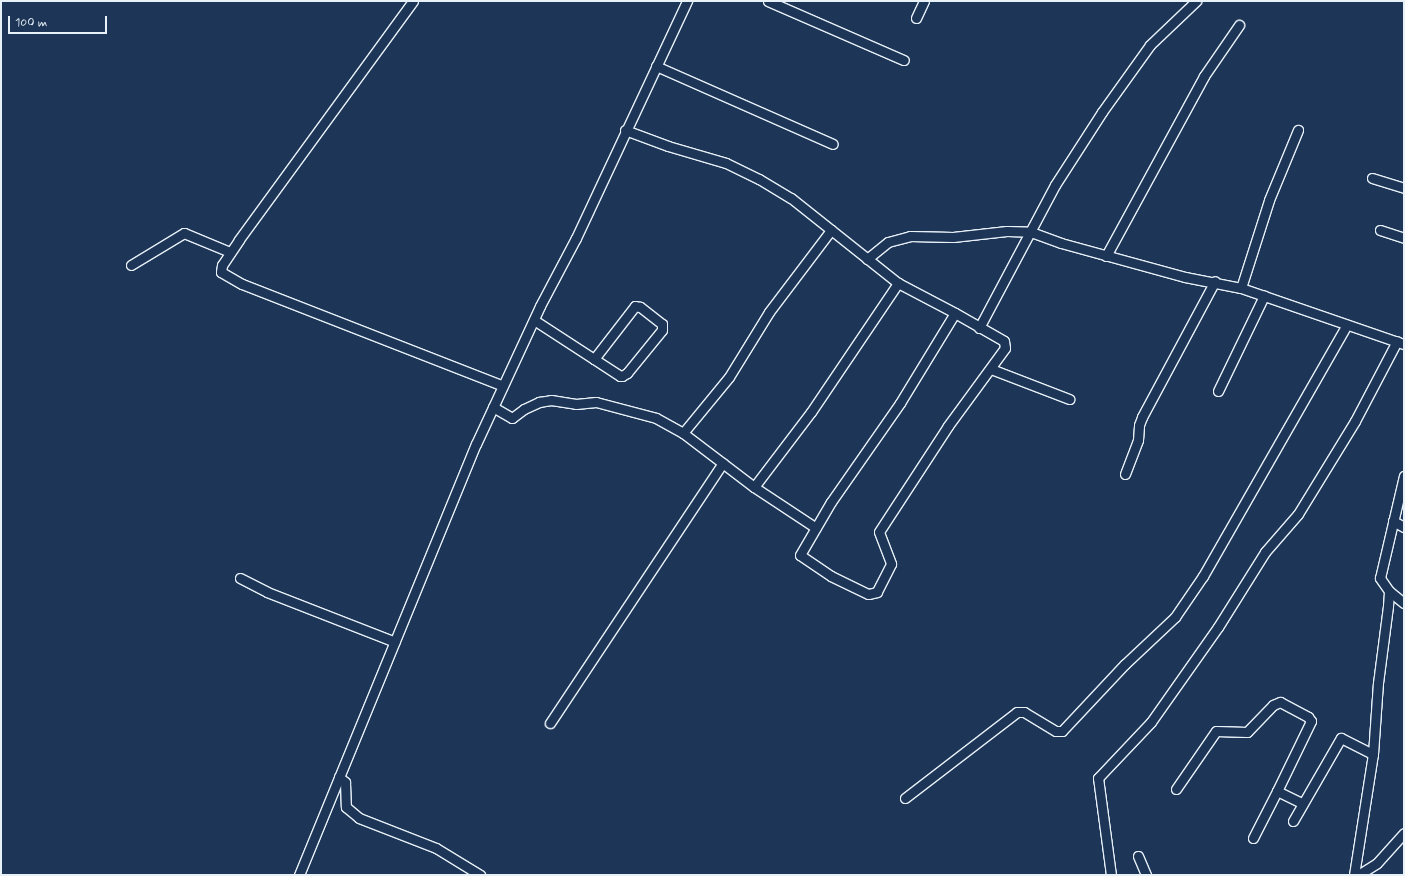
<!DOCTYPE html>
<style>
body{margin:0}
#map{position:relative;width:1405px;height:876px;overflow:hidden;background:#1d3557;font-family:Mynerve,sans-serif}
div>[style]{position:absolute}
.roads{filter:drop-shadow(1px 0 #e8f1f8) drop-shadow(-1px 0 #e8f1f8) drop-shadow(0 1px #e8f1f8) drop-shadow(0 -1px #e8f1f8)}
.minor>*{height:9px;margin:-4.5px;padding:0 4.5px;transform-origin:4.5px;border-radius:4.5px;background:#1d3557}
span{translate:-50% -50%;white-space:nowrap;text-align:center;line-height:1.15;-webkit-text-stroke:3px #1d3557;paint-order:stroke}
.frame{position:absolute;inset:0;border:2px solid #e8f1f8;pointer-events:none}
.scale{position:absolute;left:8px;top:16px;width:99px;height:18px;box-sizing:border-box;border:2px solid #e8f1f8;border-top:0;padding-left:5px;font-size:12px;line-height:14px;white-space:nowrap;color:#e8f1f8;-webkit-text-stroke:3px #1d3557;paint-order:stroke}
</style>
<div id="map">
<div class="roads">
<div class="minor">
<i style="left:413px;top:1px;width:296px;rotate:126.1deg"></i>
<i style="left:239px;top:240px;width:30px;rotate:124deg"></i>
<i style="left:222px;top:265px;width:7px;rotate:98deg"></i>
<i style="left:221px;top:272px;width:24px;rotate:30deg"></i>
<i style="left:242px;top:284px;width:280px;rotate:21.3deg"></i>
<i style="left:768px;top:1px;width:148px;rotate:23.5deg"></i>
<i style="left:916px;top:18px;width:19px;rotate:-65deg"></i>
<i style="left:656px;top:66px;width:193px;rotate:23.8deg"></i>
<i style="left:625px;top:130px;width:46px;rotate:20.4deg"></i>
<i style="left:668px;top:146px;width:60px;rotate:16.3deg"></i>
<i style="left:726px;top:163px;width:37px;rotate:26deg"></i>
<i style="left:759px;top:179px;width:37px;rotate:31deg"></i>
<i style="left:791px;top:198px;width:137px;rotate:38.5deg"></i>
<i style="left:898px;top:283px;width:64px;rotate:27.8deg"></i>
<i style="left:955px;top:313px;width:56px;rotate:29.7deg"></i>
<i style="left:1004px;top:341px;width:7px;rotate:82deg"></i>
<i style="left:1005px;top:348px;width:97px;rotate:126.2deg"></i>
<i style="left:948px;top:426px;width:126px;rotate:123.1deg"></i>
<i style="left:879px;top:532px;width:34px;rotate:69deg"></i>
<i style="left:891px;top:564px;width:31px;rotate:117deg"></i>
<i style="left:877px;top:592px;width:9px;rotate:167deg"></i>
<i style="left:868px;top:594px;width:41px;rotate:-154.1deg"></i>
<i style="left:831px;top:576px;width:37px;rotate:-146deg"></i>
<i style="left:800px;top:555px;width:61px;rotate:-59.7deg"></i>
<i style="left:831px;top:502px;width:121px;rotate:-55.1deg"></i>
<i style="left:900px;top:403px;width:105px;rotate:-58.6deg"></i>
<i style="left:1372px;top:178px;width:34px;rotate:17deg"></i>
<i style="left:1380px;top:230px;width:25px;rotate:18deg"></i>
<i style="left:1106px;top:256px;width:205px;rotate:-61.4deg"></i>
<i style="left:1204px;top:76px;width:62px;rotate:-55.5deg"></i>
<i style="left:867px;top:259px;width:27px;rotate:-39deg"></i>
<i style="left:888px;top:242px;width:23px;rotate:-15deg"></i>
<i style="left:910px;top:236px;width:43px;rotate:1.3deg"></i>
<i style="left:953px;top:237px;width:54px;rotate:-6.3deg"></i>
<i style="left:1007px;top:231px;width:24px;rotate:2deg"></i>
<i style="left:1031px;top:232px;width:32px;rotate:20deg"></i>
<i style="left:1061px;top:243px;width:129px;rotate:15.3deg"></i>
<i style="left:1185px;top:277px;width:57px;rotate:11.1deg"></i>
<i style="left:1241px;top:288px;width:172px;rotate:19deg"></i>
<i style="left:131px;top:265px;width:62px;rotate:-31.1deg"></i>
<i style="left:184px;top:233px;width:50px;rotate:22.4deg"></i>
<i style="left:1241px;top:288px;width:92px;rotate:-72.3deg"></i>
<i style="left:1269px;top:200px;width:76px;rotate:-67.5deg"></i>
<i style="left:534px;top:320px;width:72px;rotate:33deg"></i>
<i style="left:594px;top:359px;width:31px;rotate:33deg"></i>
<i style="left:620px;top:376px;width:2px"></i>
<i style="left:622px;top:376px;width:6px;rotate:-31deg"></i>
<i style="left:627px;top:373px;width:55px;rotate:-50.9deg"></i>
<i style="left:662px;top:330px;width:6px;rotate:-90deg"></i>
<i style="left:662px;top:324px;width:28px;rotate:-142deg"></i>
<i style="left:640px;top:307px;width:5px;rotate:-169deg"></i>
<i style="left:635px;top:306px;width:67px;rotate:127.7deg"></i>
<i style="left:979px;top:328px;width:162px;rotate:-62deg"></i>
<i style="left:1055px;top:185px;width:87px;rotate:-57.2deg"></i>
<i style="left:1102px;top:112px;width:82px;rotate:-54.4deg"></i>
<i style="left:1150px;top:45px;width:64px;rotate:-43.7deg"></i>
<i style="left:991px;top:369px;width:84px;rotate:21deg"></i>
<i style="left:1218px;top:391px;width:106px;rotate:-64.2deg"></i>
<i style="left:493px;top:407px;width:22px;rotate:30deg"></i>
<i style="left:512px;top:418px;width:15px;rotate:-37deg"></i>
<i style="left:524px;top:409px;width:17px;rotate:-25deg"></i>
<i style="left:539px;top:402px;width:12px;rotate:-9deg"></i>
<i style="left:551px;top:400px;width:25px;rotate:9deg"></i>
<i style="left:576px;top:404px;width:20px;rotate:-6deg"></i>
<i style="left:596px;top:402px;width:62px;rotate:14.9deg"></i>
<i style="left:656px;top:418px;width:31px;rotate:29deg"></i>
<i style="left:683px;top:433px;width:89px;rotate:37.3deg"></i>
<i style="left:754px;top:487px;width:74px;rotate:33.5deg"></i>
<i style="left:683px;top:433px;width:72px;rotate:-50.6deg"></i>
<i style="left:729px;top:377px;width:76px;rotate:-58.4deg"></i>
<i style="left:769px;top:312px;width:103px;rotate:-52.9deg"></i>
<i style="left:1125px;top:474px;width:36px;rotate:-69deg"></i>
<i style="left:1138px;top:440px;width:15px;rotate:-86deg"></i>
<i style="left:1139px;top:425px;width:9px;rotate:-69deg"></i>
<i style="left:1142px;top:417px;width:154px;rotate:-61.8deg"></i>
<i style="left:754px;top:487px;width:94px;rotate:-52.8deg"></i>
<i style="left:811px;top:412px;width:156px;rotate:-56deg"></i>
<i style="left:1393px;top:521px;width:13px;rotate:29deg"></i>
<i style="left:240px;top:578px;width:30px;rotate:27deg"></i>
<i style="left:267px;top:592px;width:137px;rotate:21.3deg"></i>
<i style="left:1389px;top:591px;width:19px;rotate:39deg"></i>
<i style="left:550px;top:723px;width:312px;rotate:-56.4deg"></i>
<i style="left:339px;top:777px;width:8px;rotate:40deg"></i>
<i style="left:345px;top:782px;width:25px;rotate:88deg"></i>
<i style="left:346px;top:807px;width:17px;rotate:40deg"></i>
<i style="left:359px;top:818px;width:83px;rotate:21.3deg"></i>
<i style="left:436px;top:848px;width:52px;rotate:31.5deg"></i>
<i style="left:1176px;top:789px;width:70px;rotate:-55.4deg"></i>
<i style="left:1216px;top:731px;width:31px;rotate:2deg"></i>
<i style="left:1247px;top:732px;width:37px;rotate:-46deg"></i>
<i style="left:1273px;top:705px;width:8px;rotate:-23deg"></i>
<i style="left:1280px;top:702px;width:32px;rotate:28deg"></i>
<i style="left:1308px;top:717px;width:5px;rotate:53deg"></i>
<i style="left:1311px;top:721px;width:78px;rotate:115.9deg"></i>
<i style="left:1277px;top:791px;width:28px;rotate:26deg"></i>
<i style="left:905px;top:798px;width:141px;rotate:-37.5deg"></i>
<i style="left:1017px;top:712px;width:7px"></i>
<i style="left:1024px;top:712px;width:37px;rotate:31deg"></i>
<i style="left:1056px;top:731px;width:6px"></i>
<i style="left:1062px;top:731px;width:92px;rotate:-46.8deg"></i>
<i style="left:1125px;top:664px;width:69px;rotate:-43.2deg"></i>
<i style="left:1175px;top:617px;width:50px;rotate:-55.7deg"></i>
<i style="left:1203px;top:576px;width:289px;rotate:-60.2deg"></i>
<i style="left:1293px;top:821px;width:96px;rotate:-60deg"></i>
<i style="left:1341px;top:738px;width:36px;rotate:27deg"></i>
<i style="left:1253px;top:838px;width:53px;rotate:-62.9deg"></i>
<i style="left:1138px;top:856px;width:21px;rotate:67deg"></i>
<i style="left:299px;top:875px;width:466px;rotate:-67.7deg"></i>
<i style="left:476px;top:444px;width:152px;rotate:-65.1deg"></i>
<i style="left:540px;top:306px;width:77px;rotate:-62.1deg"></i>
<i style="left:576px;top:238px;width:262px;rotate:-64.9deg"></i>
<i style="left:1111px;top:875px;width:98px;rotate:-97.6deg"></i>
<i style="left:1098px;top:778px;width:77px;rotate:-46.6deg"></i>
<i style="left:1151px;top:722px;width:116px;rotate:-54.8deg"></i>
<i style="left:1218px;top:627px;width:89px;rotate:-57.9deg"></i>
<i style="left:1265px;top:552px;width:50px;rotate:-49deg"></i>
<i style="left:1298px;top:514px;width:109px;rotate:-58.5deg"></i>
<i style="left:1355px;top:421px;width:90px;rotate:-62.3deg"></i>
<i style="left:1354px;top:875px;width:122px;rotate:-81.1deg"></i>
<i style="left:1373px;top:754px;width:71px;rotate:-86deg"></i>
<i style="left:1378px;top:683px;width:78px;rotate:-82.6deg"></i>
<i style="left:1388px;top:606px;width:15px;rotate:-86deg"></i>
<i style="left:1389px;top:591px;width:16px;rotate:-125deg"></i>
<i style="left:1380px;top:578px;width:105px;rotate:-76.8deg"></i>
<i style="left:1358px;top:875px;width:22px;rotate:-32deg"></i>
<i style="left:1377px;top:863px;width:40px;rotate:-48deg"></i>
</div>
</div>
<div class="frame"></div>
<div class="scale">100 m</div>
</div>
